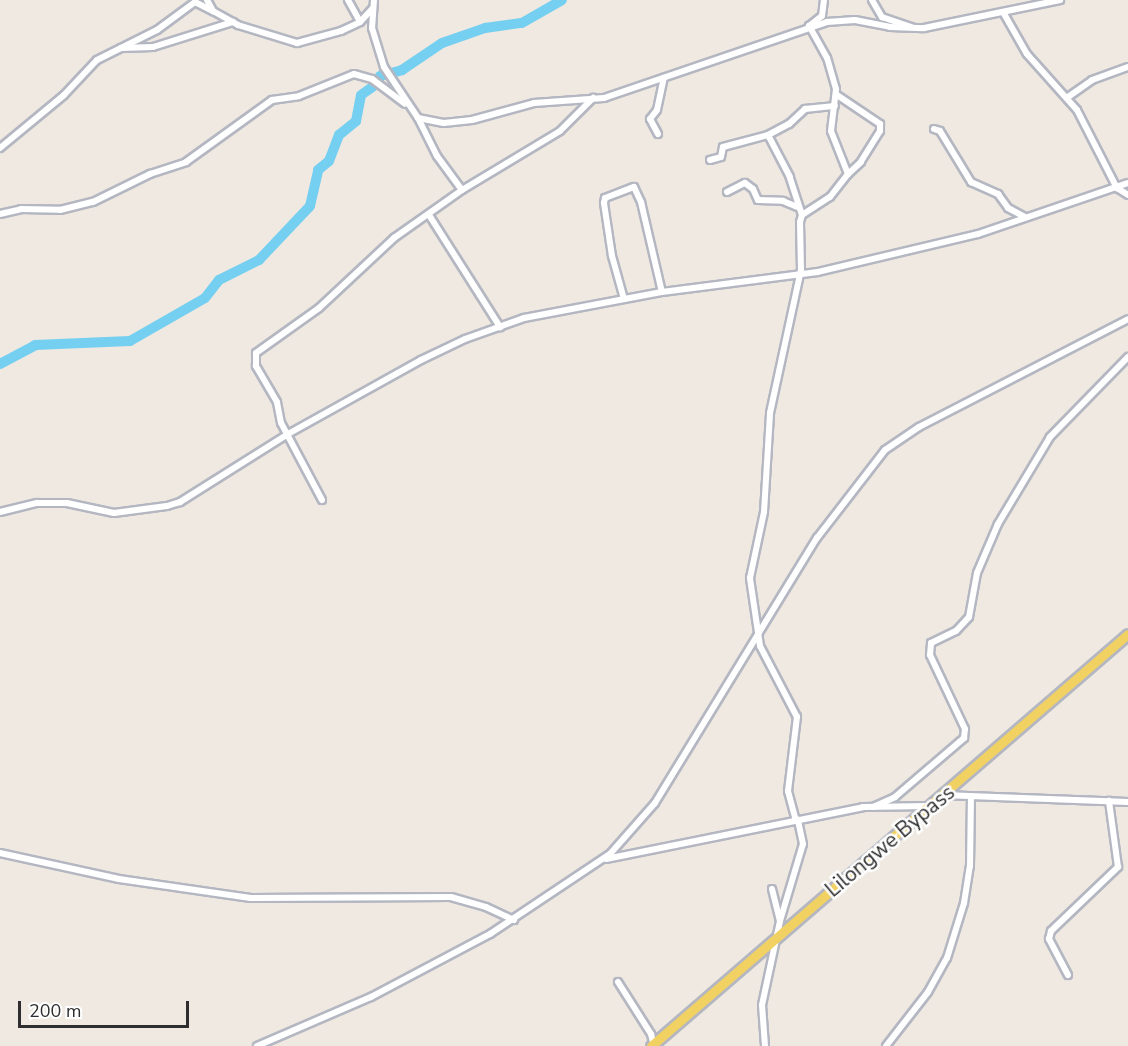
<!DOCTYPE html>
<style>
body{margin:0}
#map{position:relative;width:1128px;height:1046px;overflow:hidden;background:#efe9e1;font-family:"Nunito Sans",sans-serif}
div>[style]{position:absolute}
.river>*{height:10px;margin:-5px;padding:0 5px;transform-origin:5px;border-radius:5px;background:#75cff0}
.roads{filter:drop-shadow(2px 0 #b4b7c1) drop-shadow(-2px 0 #b4b7c1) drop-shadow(0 2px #b4b7c1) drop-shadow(0 -2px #b4b7c1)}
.minor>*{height:6px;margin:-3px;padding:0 3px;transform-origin:3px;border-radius:3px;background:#fff}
.primary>*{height:9px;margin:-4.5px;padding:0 4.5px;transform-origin:4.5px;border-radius:4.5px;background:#f2d163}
span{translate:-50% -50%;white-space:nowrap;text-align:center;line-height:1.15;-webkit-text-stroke:5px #fff;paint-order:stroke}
.street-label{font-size:21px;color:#2e2e2e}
.scale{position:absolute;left:18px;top:1001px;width:171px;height:27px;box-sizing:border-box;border:3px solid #2e2e2e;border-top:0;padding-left:8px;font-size:18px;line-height:21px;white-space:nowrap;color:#2e2e2e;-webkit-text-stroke:4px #fff;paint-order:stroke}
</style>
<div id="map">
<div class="river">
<i style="left:0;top:364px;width:40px;rotate:-28deg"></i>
<i style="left:35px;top:345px;width:95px;rotate:-2.4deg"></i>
<i style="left:130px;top:341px;width:86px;rotate:-29.8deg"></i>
<i style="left:205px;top:298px;width:23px;rotate:-52deg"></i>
<i style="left:219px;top:280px;width:45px;rotate:-26.6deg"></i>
<i style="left:259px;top:260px;width:74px;rotate:-46.6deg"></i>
<i style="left:310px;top:206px;width:37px;rotate:-77deg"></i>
<i style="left:318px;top:170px;width:14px;rotate:-39deg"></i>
<i style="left:329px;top:161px;width:28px;rotate:-69deg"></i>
<i style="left:339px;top:135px;width:22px;rotate:-39deg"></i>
<i style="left:356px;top:121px;width:26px;rotate:-79deg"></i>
<i style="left:361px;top:95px;width:21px;rotate:-35deg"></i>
<i style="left:378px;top:83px;width:7px;rotate:-74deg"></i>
<i style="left:380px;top:76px;width:23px;rotate:-15deg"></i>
<i style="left:402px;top:70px;width:48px;rotate:-34deg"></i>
<i style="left:442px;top:43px;width:46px;rotate:-19.2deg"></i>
<i style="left:485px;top:28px;width:37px;rotate:-8deg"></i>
<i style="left:522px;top:23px;width:46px;rotate:-29.9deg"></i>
</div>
<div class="roads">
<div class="minor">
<i style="left:207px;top:0;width:13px;rotate:61deg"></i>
<i style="left:213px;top:11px;width:29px;rotate:29deg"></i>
<i style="left:238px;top:25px;width:62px;rotate:17deg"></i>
<i style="left:297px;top:43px;width:46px;rotate:-15.3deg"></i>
<i style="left:341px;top:31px;width:21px;rotate:-25deg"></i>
<i style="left:360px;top:22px;width:18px;rotate:-47deg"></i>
<i style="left:348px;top:0;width:25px;rotate:61deg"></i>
<i style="left:374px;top:0;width:28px;rotate:94deg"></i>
<i style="left:372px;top:28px;width:41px;rotate:72.9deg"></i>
<i style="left:384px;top:67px;width:61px;rotate:56.3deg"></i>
<i style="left:418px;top:118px;width:26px;rotate:11deg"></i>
<i style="left:444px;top:123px;width:28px;rotate:-6deg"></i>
<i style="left:472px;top:120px;width:64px;rotate:-15.3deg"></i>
<i style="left:534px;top:103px;width:70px;rotate:-4.1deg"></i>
<i style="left:604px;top:98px;width:236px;rotate:-18.8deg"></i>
<i style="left:827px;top:22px;width:28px;rotate:-4deg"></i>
<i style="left:855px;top:20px;width:36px;rotate:11deg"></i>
<i style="left:890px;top:27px;width:34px;rotate:2deg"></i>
<i style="left:924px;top:28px;width:139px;rotate:-11.6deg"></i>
<i style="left:872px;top:0;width:20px;rotate:60deg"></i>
<i style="left:882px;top:17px;width:31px;rotate:19deg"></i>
<i style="left:1003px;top:12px;width:48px;rotate:60.3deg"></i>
<i style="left:1027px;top:54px;width:75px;rotate:48.2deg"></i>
<i style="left:1077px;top:110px;width:88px;rotate:62.9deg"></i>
<i style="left:1117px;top:188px;width:13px;rotate:32deg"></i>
<i style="left:121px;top:48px;width:32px;rotate:-2deg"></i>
<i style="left:153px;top:47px;width:84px;rotate:-17.4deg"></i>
<i style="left:837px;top:95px;width:52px;rotate:34deg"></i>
<i style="left:880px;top:124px;width:7px;rotate:90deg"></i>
<i style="left:880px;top:131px;width:36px;rotate:122deg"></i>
<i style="left:861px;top:162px;width:18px;rotate:137deg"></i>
<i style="left:1068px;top:97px;width:29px;rotate:-35deg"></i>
<i style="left:1092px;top:80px;width:38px;rotate:-20deg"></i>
<i style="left:418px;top:118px;width:42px;rotate:63.4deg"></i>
<i style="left:437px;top:156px;width:42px;rotate:53.7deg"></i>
<i style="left:934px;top:129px;width:6px;rotate:18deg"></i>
<i style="left:940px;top:131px;width:60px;rotate:58.7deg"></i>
<i style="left:971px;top:182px;width:30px;rotate:24deg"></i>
<i style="left:998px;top:194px;width:17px;rotate:54deg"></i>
<i style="left:1008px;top:208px;width:19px;rotate:28deg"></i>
<i style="left:658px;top:134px;width:17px;rotate:-118deg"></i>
<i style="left:650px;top:119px;width:11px;rotate:-52deg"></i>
<i style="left:657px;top:110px;width:33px;rotate:-78deg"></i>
<i style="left:0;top:148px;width:83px;rotate:-39.6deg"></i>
<i style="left:64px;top:95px;width:48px;rotate:-46.7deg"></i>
<i style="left:97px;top:60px;width:67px;rotate:-26.6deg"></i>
<i style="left:157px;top:30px;width:47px;rotate:-36.4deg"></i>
<i style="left:195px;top:2px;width:20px;rotate:27deg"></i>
<i style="left:710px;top:160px;width:11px;rotate:-15deg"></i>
<i style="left:721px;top:157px;width:10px;rotate:-79deg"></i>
<i style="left:723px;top:147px;width:47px;rotate:-14.9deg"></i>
<i style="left:727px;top:192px;width:20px;rotate:-27deg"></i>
<i style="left:745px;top:183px;width:10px;rotate:37deg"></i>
<i style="left:753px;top:189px;width:12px;rotate:66deg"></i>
<i style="left:758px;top:200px;width:25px;rotate:2deg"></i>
<i style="left:783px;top:201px;width:15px;rotate:23deg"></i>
<i style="left:0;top:214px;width:22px;rotate:-13deg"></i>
<i style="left:21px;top:209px;width:39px;rotate:1deg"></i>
<i style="left:60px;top:210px;width:34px;rotate:-14deg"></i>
<i style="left:93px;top:202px;width:64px;rotate:-26.2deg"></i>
<i style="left:150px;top:174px;width:38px;rotate:-18deg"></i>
<i style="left:186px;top:162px;width:106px;rotate:-35.8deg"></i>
<i style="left:272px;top:100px;width:27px;rotate:-8deg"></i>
<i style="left:299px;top:96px;width:59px;rotate:-21.8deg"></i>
<i style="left:354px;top:74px;width:19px;rotate:16deg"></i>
<i style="left:372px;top:79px;width:41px;rotate:37.1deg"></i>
<i style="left:429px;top:215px;width:133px;rotate:57.6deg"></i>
<i style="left:802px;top:215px;width:40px;rotate:-108deg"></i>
<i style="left:790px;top:177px;width:47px;rotate:-117.6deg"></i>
<i style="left:768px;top:135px;width:24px;rotate:-28deg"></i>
<i style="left:789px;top:124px;width:22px;rotate:-43deg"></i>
<i style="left:805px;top:109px;width:30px;rotate:-6deg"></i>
<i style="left:624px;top:299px;width:45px;rotate:-105.6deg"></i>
<i style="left:612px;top:256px;width:54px;rotate:-98.6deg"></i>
<i style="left:604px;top:203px;width:5px;rotate:-79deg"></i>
<i style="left:605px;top:198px;width:31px;rotate:-21deg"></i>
<i style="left:634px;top:187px;width:17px;rotate:65deg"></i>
<i style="left:641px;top:202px;width:92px;rotate:76.9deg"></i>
<i style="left:322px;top:500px;width:87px;rotate:-118deg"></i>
<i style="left:281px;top:423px;width:21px;rotate:-101deg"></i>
<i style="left:277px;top:402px;width:42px;rotate:-120.3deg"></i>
<i style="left:256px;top:366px;width:13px;rotate:-90deg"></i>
<i style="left:256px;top:353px;width:77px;rotate:-35.5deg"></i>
<i style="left:319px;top:308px;width:103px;rotate:-43deg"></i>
<i style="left:394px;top:238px;width:83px;rotate:-35.2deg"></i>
<i style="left:462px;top:190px;width:114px;rotate:-31deg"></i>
<i style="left:560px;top:131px;width:47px;rotate:-45deg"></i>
<i style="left:0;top:512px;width:38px;rotate:-14deg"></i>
<i style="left:37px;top:503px;width:30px"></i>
<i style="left:67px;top:503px;width:48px;rotate:12deg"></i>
<i style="left:114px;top:513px;width:53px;rotate:-7.5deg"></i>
<i style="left:167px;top:506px;width:14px;rotate:-17deg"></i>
<i style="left:180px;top:502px;width:128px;rotate:-32.2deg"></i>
<i style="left:288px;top:434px;width:152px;rotate:-29.1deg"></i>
<i style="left:421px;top:360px;width:49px;rotate:-25.5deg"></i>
<i style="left:465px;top:339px;width:63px;rotate:-19.6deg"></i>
<i style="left:524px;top:318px;width:140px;rotate:-10.7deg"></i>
<i style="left:662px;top:292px;width:157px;rotate:-7.3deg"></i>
<i style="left:818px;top:272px;width:164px;rotate:-13.4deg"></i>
<i style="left:978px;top:234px;width:158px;rotate:-18.8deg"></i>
<i style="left:943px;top:795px;width:185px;rotate:2.2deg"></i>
<i style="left:873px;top:807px;width:24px;rotate:-24deg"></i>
<i style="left:895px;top:797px;width:91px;rotate:-40.5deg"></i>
<i style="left:964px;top:738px;width:9px;rotate:-84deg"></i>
<i style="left:965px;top:729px;width:82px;rotate:-115.3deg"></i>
<i style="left:930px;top:655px;width:12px;rotate:-85deg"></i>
<i style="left:931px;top:643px;width:28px;rotate:-26deg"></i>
<i style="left:956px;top:631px;width:19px;rotate:-47deg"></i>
<i style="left:969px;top:617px;width:45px;rotate:-79.7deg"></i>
<i style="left:977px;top:573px;width:53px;rotate:-66.8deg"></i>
<i style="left:998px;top:524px;width:101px;rotate:-59.1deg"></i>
<i style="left:1050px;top:437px;width:112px;rotate:-45.7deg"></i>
<i style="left:796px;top:821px;width:31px;rotate:-105deg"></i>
<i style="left:788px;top:791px;width:75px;rotate:-83.1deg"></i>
<i style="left:797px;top:717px;width:80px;rotate:-117.5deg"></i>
<i style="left:760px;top:646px;width:69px;rotate:-98.4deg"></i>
<i style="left:750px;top:578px;width:67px;rotate:-78deg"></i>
<i style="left:764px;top:512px;width:99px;rotate:-86.5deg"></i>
<i style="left:770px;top:413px;width:146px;rotate:-77.8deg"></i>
<i style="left:801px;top:270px;width:48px;rotate:-91.2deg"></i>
<i style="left:800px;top:222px;width:7px;rotate:-74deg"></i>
<i style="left:802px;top:215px;width:33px;rotate:-33deg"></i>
<i style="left:830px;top:197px;width:29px;rotate:-52deg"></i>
<i style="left:848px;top:174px;width:46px;rotate:-111.6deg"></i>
<i style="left:831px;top:131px;width:42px;rotate:-83.2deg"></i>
<i style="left:836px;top:89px;width:32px;rotate:-106deg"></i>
<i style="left:827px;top:58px;width:37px;rotate:-119deg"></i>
<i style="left:809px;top:26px;width:16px;rotate:-38deg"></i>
<i style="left:822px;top:16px;width:16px;rotate:-83deg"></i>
<i style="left:0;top:853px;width:122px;rotate:12.3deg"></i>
<i style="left:119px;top:879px;width:133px;rotate:8.2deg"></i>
<i style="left:251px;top:898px;width:200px;rotate:-0.3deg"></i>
<i style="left:451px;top:897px;width:36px;rotate:16deg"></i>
<i style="left:486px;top:907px;width:31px;rotate:25deg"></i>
<i style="left:606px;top:859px;width:262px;rotate:-11.4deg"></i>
<i style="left:863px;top:807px;width:67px;rotate:-0.9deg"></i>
<i style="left:772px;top:889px;width:32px;rotate:76deg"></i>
<i style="left:1068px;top:975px;width:41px;rotate:-117.8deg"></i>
<i style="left:1049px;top:939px;width:8px;rotate:-76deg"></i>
<i style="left:1051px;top:931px;width:93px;rotate:-43.7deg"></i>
<i style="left:1118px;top:867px;width:67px;rotate:-97.8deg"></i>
<i style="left:618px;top:982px;width:62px;rotate:57.6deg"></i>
<i style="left:651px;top:1034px;width:12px;rotate:76deg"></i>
<i style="left:257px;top:1046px;width:124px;rotate:-23.3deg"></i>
<i style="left:371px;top:997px;width:135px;rotate:-27.9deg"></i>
<i style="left:490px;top:934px;width:144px;rotate:-33.7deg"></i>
<i style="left:610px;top:854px;width:68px;rotate:-48.6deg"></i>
<i style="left:655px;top:803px;width:311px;rotate:-58.6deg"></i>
<i style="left:817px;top:538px;width:111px;rotate:-52.3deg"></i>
<i style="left:885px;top:450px;width:41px;rotate:-34.1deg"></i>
<i style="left:919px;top:427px;width:235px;rotate:-27.3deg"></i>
<i style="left:765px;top:1046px;width:41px;rotate:-94.2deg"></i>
<i style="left:762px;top:1005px;width:86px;rotate:-77.9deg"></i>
<i style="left:780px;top:921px;width:80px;rotate:-73.4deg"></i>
<i style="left:803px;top:844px;width:25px;rotate:-102deg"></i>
<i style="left:886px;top:1046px;width:68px;rotate:-52.1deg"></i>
<i style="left:928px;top:992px;width:39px;rotate:-61deg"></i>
<i style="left:947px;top:958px;width:58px;rotate:-72.8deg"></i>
<i style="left:964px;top:903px;width:37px;rotate:-81deg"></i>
<i style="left:970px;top:866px;width:69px;rotate:-89.2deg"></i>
</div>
<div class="primary">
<i style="left:651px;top:1046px;width:630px;rotate:-40.82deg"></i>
</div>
</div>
<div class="street-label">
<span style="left:890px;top:841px;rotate:-40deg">Lilongwe Bypass</span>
</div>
<div class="scale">200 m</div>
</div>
